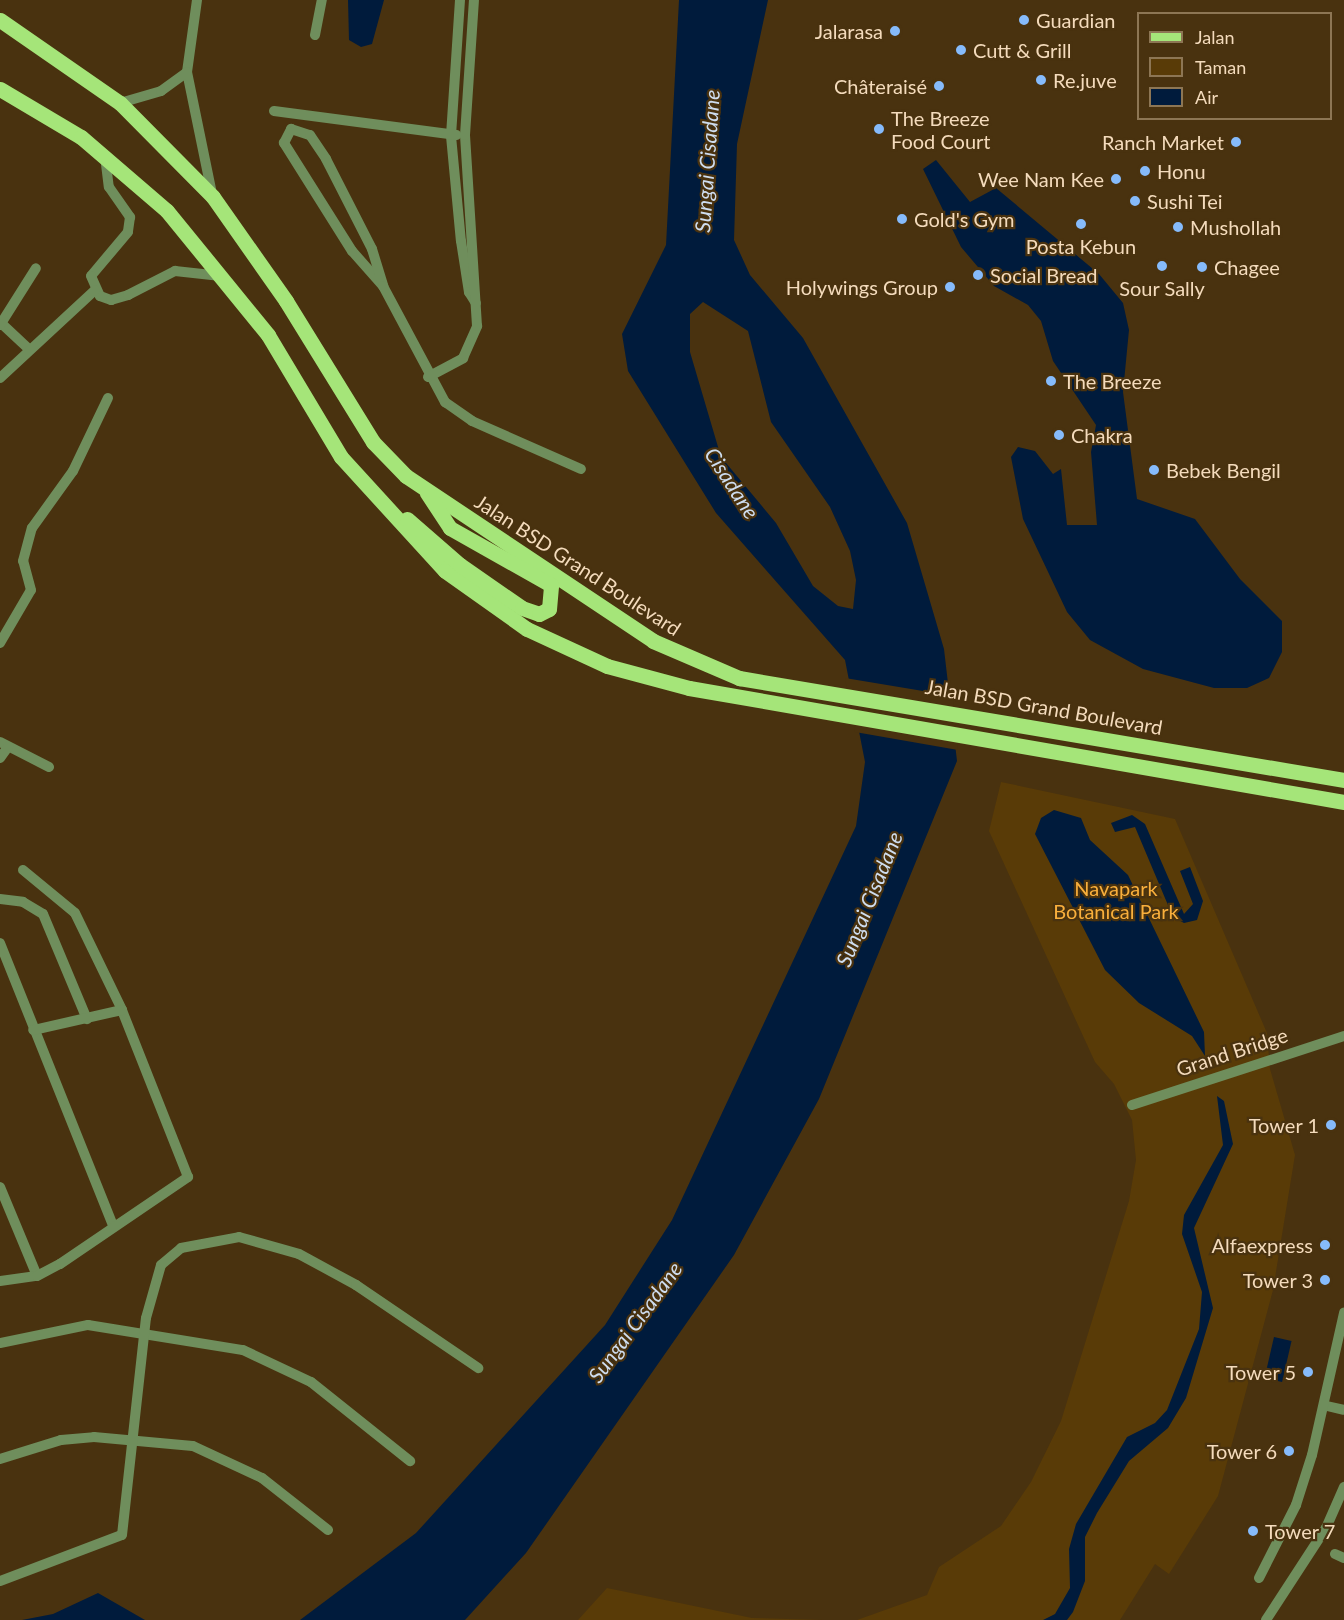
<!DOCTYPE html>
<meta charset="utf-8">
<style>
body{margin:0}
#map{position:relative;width:1344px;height:1620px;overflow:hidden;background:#49320f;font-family:Lato,sans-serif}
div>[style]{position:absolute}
.green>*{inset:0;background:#593b07}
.water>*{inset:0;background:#001b3c;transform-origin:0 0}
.pier>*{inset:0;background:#49320f}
.minor>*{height:10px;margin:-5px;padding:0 5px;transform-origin:5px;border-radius:5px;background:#6f8e5c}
.primary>*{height:15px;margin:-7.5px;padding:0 7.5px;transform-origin:7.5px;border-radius:7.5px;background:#a5e579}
.dots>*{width:16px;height:16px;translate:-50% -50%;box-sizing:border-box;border:3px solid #49320f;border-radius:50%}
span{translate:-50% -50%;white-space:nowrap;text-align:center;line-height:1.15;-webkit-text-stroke:4.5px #49320f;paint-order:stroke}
.poi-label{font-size:20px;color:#f4dbbc}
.left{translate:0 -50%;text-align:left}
.right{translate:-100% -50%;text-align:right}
.street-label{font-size:20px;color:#f4dbbc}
.park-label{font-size:20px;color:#f9af3c}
.water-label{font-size:21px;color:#ceddf0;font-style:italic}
.legend{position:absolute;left:1137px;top:12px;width:195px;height:108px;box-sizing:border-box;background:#49320f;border:2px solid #8d7654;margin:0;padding:8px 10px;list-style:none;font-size:18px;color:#f4dbbc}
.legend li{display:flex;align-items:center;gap:12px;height:30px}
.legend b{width:30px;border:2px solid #8d7654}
</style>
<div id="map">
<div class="green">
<i style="clip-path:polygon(1001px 782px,1175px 819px,1267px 1033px,1270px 1069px,1295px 1155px,1273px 1290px,1218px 1496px,1169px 1574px,1155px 1564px,1120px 1620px,857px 1620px,927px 1595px,939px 1567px,1001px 1526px,1031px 1482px,1061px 1421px,1129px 1201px,1136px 1160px,1132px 1120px,1114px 1084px,1095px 1062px,989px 831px)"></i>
<i style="clip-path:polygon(607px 1588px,752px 1618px,823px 1620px,578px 1620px)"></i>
</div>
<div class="water">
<i style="clip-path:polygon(348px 0,384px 0,372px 44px,361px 47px,349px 40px)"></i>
<i style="clip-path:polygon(evenodd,679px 0,768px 0,737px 144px,734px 240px,750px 275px,803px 338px,907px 523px,944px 649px,957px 761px,819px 1099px,734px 1255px,526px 1553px,465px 1620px,300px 1620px,416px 1533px,605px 1325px,672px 1220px,856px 826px,865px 762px,845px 660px,716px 513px,628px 371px,622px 334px,666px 245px,679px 0,703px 302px,748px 331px,771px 422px,830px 507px,850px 551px,856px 580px,853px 609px,838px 606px,813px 586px,776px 523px,721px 457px,690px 352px,690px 314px,703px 302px)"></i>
<i style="clip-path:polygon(936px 160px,970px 202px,996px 188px,1099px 274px,1123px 303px,1129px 330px,1123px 392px,1137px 499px,1195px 519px,1240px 579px,1282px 621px,1282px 652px,1269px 678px,1247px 688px,1214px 688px,1143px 669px,1090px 640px,1067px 612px,1023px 519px,1011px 457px,1018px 447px,1035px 451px,1053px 474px,1061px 469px,1067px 525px,1097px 525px,1091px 452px,1096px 425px,1053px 361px,1041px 321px,1028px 305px,994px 286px,961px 247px,923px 169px)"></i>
<i style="clip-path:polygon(1054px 810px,1081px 818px,1090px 840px,1128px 875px,1204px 1032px,1205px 1056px,1192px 1036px,1139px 1003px,1105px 970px,1035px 834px,1041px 818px)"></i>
<i style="clip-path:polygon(1132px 815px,1145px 824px,1184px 914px,1193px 904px,1180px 871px,1190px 867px,1203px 901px,1197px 920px,1184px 923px,1173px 917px,1135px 827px,1115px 832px,1111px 823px)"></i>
<i style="clip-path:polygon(1217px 1096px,1224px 1101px,1233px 1144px,1194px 1228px,1213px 1308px,1186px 1398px,1168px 1428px,1129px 1461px,1097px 1513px,1085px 1537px,1085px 1581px,1073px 1612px,1067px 1620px,1043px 1620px,1055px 1614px,1070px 1588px,1069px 1549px,1076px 1524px,1127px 1437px,1155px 1423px,1167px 1410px,1199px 1329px,1202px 1292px,1182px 1234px,1184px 1215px,1223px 1145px)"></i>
<i style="left:1274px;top:1337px;width:18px;height:42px;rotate:13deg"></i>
<i style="clip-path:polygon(98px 1593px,145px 1620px,22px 1620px,53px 1614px)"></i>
</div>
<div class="pier">
<i style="clip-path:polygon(845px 678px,953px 696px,958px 750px,855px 732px)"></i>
</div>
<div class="minor">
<i style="left:197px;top:0;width:73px;rotate:97.9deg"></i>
<i style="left:187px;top:72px;width:125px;rotate:78.4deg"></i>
<i style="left:460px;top:0;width:136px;rotate:93.8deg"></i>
<i style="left:451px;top:136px;width:105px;rotate:84.6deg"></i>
<i style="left:461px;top:241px;width:52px;rotate:81.1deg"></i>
<i style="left:469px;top:292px;width:13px;rotate:58deg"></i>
<i style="left:315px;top:35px;width:36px;rotate:-79deg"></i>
<i style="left:120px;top:103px;width:43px;rotate:-16.3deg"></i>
<i style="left:161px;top:91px;width:32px;rotate:-36deg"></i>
<i style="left:274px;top:111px;width:184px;rotate:7.5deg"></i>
<i style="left:105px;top:156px;width:31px;rotate:83deg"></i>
<i style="left:109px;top:187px;width:37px;rotate:55deg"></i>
<i style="left:130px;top:217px;width:15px;rotate:98deg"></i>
<i style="left:128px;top:232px;width:57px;rotate:130.1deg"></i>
<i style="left:91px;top:276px;width:22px;rotate:66deg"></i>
<i style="left:100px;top:296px;width:12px;rotate:20deg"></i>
<i style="left:111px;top:300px;width:18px;rotate:-16deg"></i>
<i style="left:128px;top:295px;width:53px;rotate:-27.1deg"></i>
<i style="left:175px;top:271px;width:46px;rotate:6.2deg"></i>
<i style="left:383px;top:286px;width:47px;rotate:-131.5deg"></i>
<i style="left:352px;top:251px;width:128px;rotate:-122.2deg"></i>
<i style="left:284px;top:143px;width:16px;rotate:-63deg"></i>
<i style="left:291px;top:129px;width:20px;rotate:18deg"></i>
<i style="left:310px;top:135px;width:29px;rotate:56deg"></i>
<i style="left:326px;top:159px;width:101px;rotate:62.9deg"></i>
<i style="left:372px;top:249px;width:39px;rotate:73deg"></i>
<i style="left:383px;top:286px;width:132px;rotate:61.9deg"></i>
<i style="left:445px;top:402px;width:33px;rotate:35deg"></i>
<i style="left:472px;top:421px;width:119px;rotate:23.8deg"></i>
<i style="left:2px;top:324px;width:35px;rotate:43deg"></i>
<i style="left:0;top:325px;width:67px;rotate:-57.7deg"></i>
<i style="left:428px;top:377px;width:40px;rotate:-28deg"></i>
<i style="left:463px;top:358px;width:35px;rotate:-66deg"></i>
<i style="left:477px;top:326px;width:191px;rotate:-93.6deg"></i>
<i style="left:465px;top:135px;width:135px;rotate:-86.2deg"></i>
<i style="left:0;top:378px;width:129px;rotate:-42.8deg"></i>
<i style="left:0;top:643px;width:61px;rotate:-59.7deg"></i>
<i style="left:31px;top:590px;width:30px;rotate:-105deg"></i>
<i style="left:23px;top:561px;width:34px;rotate:-75deg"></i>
<i style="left:32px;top:528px;width:70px;rotate:-54.3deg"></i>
<i style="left:73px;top:471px;width:81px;rotate:-64.4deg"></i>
<i style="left:0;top:742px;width:55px;rotate:27deg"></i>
<i style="left:0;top:758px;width:14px;rotate:-54deg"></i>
<i style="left:23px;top:870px;width:67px;rotate:39.6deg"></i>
<i style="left:75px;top:913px;width:108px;rotate:64.1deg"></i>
<i style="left:0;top:899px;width:23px;rotate:7deg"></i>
<i style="left:23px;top:902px;width:23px;rotate:31deg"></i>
<i style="left:43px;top:914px;width:114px;rotate:67.3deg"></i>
<i style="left:0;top:943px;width:304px;rotate:68.2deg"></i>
<i style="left:1132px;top:1105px;width:223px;rotate:-18deg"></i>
<i style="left:0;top:1187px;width:96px;rotate:67.4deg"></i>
<i style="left:0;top:1281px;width:37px;rotate:-8deg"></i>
<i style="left:37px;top:1276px;width:26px;rotate:-28deg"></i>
<i style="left:60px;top:1264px;width:155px;rotate:-34.2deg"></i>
<i style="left:188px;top:1177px;width:180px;rotate:-111.6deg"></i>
<i style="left:122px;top:1010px;width:91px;rotate:167.3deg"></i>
<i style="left:0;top:1343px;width:90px;rotate:-11.6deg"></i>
<i style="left:88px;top:1325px;width:157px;rotate:9.2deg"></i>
<i style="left:243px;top:1350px;width:75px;rotate:25.2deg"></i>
<i style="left:311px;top:1382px;width:127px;rotate:38.6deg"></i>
<i style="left:1327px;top:1406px;width:17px;rotate:13deg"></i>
<i style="left:0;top:1459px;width:64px;rotate:-17.3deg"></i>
<i style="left:61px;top:1440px;width:33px;rotate:-5deg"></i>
<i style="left:94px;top:1437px;width:99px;rotate:5.2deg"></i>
<i style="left:193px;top:1446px;width:76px;rotate:24.9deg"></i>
<i style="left:262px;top:1478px;width:84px;rotate:38.2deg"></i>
<i style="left:1335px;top:1554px;width:10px;rotate:24deg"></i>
<i style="left:1259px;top:1578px;width:82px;rotate:-63.1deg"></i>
<i style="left:1296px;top:1505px;width:52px;rotate:-72.3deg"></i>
<i style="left:1312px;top:1455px;width:146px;rotate:-77.3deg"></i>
<i style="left:0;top:1581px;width:130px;rotate:-20.7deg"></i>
<i style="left:122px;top:1535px;width:218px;rotate:-83.7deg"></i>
<i style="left:146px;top:1318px;width:55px;rotate:-74.2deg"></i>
<i style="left:161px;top:1265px;width:26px;rotate:-40deg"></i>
<i style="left:181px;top:1248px;width:59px;rotate:-10.7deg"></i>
<i style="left:239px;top:1237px;width:62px;rotate:15.8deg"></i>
<i style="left:299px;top:1254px;width:65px;rotate:28.5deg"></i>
<i style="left:356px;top:1285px;width:148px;rotate:34.2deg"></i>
<i style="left:1266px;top:1620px;width:110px;rotate:-56.9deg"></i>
<i style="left:1326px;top:1528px;width:45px;rotate:-66.3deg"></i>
</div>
<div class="primary">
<i style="left:0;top:20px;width:146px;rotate:34.7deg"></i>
<i style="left:120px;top:103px;width:132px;rotate:45.3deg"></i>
<i style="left:213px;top:197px;width:127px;rotate:54.9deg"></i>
<i style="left:286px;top:301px;width:166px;rotate:58.3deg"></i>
<i style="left:373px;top:442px;width:47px;rotate:45.9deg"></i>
<i style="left:406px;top:476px;width:297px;rotate:33.7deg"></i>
<i style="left:653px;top:641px;width:94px;rotate:23.3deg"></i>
<i style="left:739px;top:678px;width:614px;rotate:9.57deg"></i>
<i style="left:0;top:89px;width:94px;rotate:30.7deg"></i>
<i style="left:81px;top:137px;width:113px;rotate:40.7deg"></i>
<i style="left:167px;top:211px;width:160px;rotate:50.8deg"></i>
<i style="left:268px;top:335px;width:142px;rotate:59.1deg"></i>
<i style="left:341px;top:457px;width:154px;rotate:47.6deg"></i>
<i style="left:445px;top:571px;width:100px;rotate:35.3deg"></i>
<i style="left:527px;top:629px;width:88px;rotate:24.8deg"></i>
<i style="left:607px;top:666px;width:85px;rotate:15deg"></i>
<i style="left:689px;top:688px;width:665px;rotate:9.87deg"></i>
<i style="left:407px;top:519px;width:70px;rotate:41deg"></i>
<i style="left:460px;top:565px;width:75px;rotate:34.7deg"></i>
<i style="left:522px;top:608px;width:18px;rotate:19deg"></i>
<i style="left:539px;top:614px;width:11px;rotate:-27deg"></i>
<i style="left:549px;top:609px;width:24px;rotate:-85deg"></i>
<i style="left:551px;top:585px;width:116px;rotate:-150.6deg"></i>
<i style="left:450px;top:528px;width:42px;rotate:-123.3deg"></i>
</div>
<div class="dots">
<i style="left:1024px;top:20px;background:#86bbfb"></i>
<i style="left:895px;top:31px;background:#86bbfb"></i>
<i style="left:961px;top:50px;background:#86bbfb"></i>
<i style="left:1041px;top:80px;background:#86bbfb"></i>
<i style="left:939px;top:86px;background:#86bbfb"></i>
<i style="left:879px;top:129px;background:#86bbfb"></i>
<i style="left:1236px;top:142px;background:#86bbfb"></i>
<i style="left:1145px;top:171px;background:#86bbfb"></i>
<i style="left:1116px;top:179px;background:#86bbfb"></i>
<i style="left:1135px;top:201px;background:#86bbfb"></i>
<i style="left:902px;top:219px;background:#86bbfb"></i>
<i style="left:1081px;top:224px;background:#86bbfb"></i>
<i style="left:1178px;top:227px;background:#86bbfb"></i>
<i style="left:1162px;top:266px;background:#86bbfb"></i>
<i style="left:1202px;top:267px;background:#86bbfb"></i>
<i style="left:978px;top:275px;background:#86bbfb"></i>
<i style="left:950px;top:287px;background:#86bbfb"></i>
<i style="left:1051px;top:381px;background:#86bbfb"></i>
<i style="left:1059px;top:435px;background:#86bbfb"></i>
<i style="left:1154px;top:470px;background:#86bbfb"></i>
<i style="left:1331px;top:1125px;background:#86bbfb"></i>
<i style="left:1325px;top:1245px;background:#86bbfb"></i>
<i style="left:1325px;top:1280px;background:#86bbfb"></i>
<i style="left:1308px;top:1372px;background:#86bbfb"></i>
<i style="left:1289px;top:1451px;background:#86bbfb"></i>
<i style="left:1253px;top:1531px;background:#86bbfb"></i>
</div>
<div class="poi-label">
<span class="left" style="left:1036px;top:20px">Guardian</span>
<span class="right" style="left:883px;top:31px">Jalarasa</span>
<span class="left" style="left:973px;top:50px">Cutt &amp; Grill</span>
<span class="left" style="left:1053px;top:80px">Re.juve</span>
<span class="right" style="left:927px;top:86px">Châteraisé</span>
<span class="left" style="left:891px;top:130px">The Breeze<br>Food Court</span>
<span class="right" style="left:1224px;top:142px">Ranch Market</span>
<span class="left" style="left:1157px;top:171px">Honu</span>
<span class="right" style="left:1104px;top:179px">Wee Nam Kee</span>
<span class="left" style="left:1147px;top:201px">Sushi Tei</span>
<span class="left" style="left:914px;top:219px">Gold's Gym</span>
<span class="left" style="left:1190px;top:227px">Mushollah</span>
<span style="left:1081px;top:246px">Posta Kebun</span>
<span class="left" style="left:1214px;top:267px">Chagee</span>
<span class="left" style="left:990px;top:275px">Social Bread</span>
<span class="right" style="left:938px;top:287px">Holywings Group</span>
<span style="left:1162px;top:288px">Sour Sally</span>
<span class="left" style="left:1063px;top:381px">The Breeze</span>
<span class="left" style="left:1071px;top:435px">Chakra</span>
<span class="left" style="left:1166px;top:470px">Bebek Bengil</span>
<span class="right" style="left:1319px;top:1125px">Tower 1</span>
<span class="right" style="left:1313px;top:1245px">Alfaexpress</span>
<span class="right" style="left:1313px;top:1280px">Tower 3</span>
<span class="right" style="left:1296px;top:1372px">Tower 5</span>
<span class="right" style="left:1277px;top:1451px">Tower 6</span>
<span class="left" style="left:1265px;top:1531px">Tower 7</span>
</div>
<div class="street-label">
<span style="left:578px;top:565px;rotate:33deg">Jalan BSD Grand Boulevard</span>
<span style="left:1044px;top:707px;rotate:10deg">Jalan BSD Grand Boulevard</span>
<span style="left:1232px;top:1052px;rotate:-18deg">Grand Bridge</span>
</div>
<div class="park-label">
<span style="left:1116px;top:900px">Navapark<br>Botanical Park</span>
</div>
<div class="water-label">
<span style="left:707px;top:161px;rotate:-86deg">Sungai Cisadane</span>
<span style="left:732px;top:483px;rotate:57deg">Cisadane</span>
<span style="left:869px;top:899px;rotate:-68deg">Sungai Cisadane</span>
<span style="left:635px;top:1322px;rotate:-54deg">Sungai Cisadane</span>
</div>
<ul class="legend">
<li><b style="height:8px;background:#a5e579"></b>Jalan</li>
<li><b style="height:16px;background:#593b07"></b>Taman</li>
<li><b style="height:16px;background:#001b3c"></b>Air</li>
</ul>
</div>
